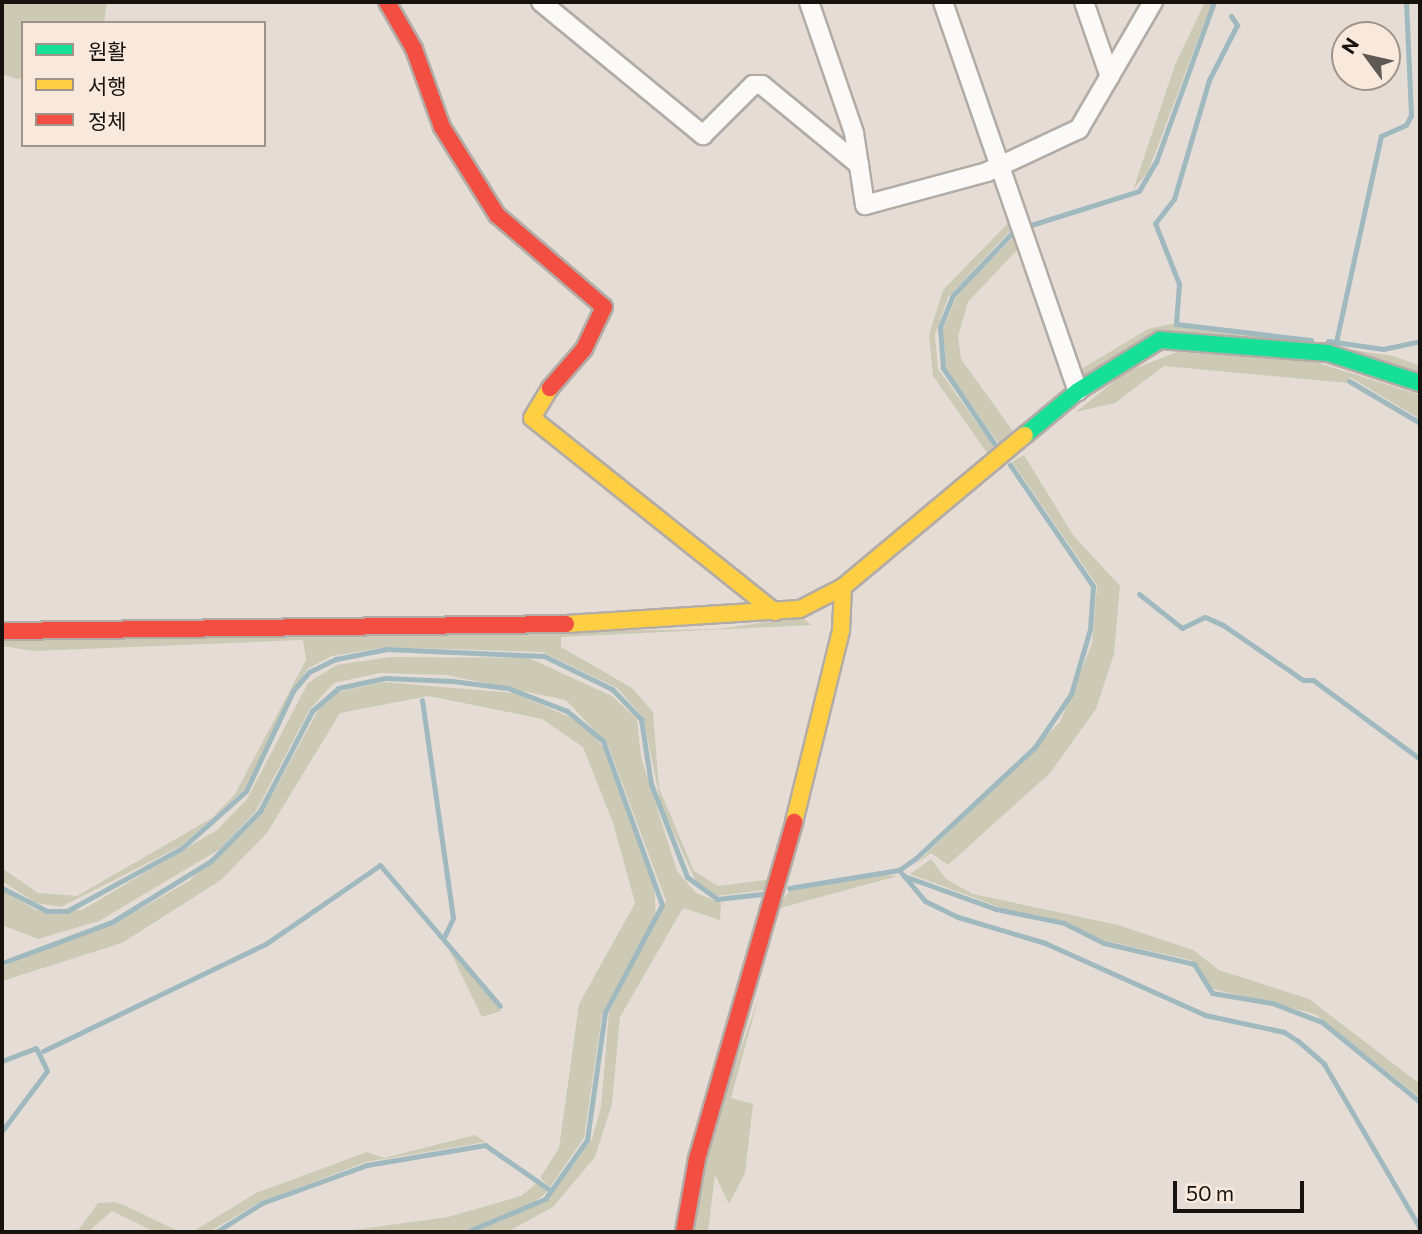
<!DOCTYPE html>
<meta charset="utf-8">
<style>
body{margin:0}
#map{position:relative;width:1422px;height:1234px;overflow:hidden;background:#e5ddd5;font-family:Commissioner,"Noto Sans KR",sans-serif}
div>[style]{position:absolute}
.green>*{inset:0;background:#cccab5}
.stream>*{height:5px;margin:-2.5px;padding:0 2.5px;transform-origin:2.5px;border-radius:2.5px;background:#9fb9bf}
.roads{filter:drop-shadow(2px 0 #b3aca6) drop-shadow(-2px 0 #b3aca6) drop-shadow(0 2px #b3aca6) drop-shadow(0 -2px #b3aca6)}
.street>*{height:18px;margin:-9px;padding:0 9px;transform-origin:9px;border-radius:9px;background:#fbfaf9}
.fast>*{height:16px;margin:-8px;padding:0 8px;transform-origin:8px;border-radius:8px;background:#16e098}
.slow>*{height:16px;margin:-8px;padding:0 8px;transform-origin:8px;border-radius:8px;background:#ffcf43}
.jam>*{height:16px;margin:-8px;padding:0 8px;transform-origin:8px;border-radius:8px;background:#f24e42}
span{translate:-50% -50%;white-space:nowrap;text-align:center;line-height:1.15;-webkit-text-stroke:7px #f9e9dc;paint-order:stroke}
.frame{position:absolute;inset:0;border:4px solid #17120e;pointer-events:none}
.legend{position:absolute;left:21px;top:21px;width:245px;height:126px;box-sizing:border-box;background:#f9e9dc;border:2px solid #9f938a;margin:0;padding:9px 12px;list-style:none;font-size:21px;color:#17120e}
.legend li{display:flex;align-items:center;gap:14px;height:35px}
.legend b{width:35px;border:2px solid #9f938a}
.north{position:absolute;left:1331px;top:21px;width:70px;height:70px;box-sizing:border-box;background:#f9e9dc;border:2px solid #9f938a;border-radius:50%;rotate:303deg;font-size:19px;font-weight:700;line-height:28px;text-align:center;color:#17120e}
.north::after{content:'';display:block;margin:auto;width:24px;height:32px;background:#5f5954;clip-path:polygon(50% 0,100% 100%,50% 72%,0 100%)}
.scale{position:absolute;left:1173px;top:1181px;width:131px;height:32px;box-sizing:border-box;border:4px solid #17120e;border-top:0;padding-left:9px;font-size:21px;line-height:24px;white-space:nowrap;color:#17120e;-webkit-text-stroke:5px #f9e9dc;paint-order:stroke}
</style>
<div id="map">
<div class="green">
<i style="clip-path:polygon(2px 2px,107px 2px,104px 23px,23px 23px,23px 78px,17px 79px,2px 74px)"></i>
<i style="clip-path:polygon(1205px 2px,1212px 2px,1148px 172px,1133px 190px,1175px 65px)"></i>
<i style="clip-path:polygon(1011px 220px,1012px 229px,948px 297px,935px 335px,938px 369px,995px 448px,987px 453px,933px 376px,929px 335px,943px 290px)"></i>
<i style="clip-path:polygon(1016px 235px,1018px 249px,968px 302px,958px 336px,961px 359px,1015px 434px,999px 444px,946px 369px,943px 329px,958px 293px)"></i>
<i style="clip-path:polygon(1171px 324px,1394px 356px,1420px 366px,1420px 374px,1169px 335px,1084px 382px,1078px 371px,1148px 329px)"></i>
<i style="clip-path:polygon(1177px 352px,1309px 360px,1420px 395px,1420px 419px,1350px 377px,1347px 383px,1164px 366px,1115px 403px,1076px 412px,1126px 372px)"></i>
<i style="clip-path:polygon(1024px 455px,1073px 535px,1120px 586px,1114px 654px,1096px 709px,1050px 773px,948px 865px,931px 853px,915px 865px,1060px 722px,1092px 644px,1097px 585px,1012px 462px)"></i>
<i style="clip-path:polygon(801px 617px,812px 625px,561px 637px,561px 647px,632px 688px,653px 712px,659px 788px,694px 871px,718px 886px,774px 879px,772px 889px,717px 896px,697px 884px,661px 805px,643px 717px,617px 688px,542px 652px,386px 647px,332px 656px,307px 669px,244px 790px,181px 846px,61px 907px,36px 903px,2px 881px,2px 868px,38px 893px,77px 896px,212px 818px,235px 794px,306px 660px,303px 640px,34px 651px,2px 646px,2px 639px,718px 629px)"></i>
<i style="clip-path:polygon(390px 657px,529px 658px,612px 696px,637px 719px,641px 757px,677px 871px,696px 893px,721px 903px,720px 920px,683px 908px,620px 1017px,612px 1104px,595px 1157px,553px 1207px,507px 1232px,474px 1232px,547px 1201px,592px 1139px,601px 1107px,609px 1012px,666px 901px,608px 745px,566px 700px,446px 675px,380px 673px,334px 683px,310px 709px,256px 811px,220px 849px,99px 921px,38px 939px,2px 925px,2px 890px,36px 910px,82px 910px,217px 830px,247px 799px,308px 683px,336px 665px)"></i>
<i style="clip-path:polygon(383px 682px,514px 693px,583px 723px,603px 747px,654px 880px,656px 921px,602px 1015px,584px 1138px,550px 1187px,540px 1178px,559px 1148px,579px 1004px,635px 903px,613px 823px,583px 747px,542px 719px,429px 696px,340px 713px,267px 833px,221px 880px,122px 943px,2px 981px,2px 968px,25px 955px,114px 924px,189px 881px,264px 810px,322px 703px,337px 692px)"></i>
<i style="clip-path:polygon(931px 859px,946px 879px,973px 894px,1118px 925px,1193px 950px,1219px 970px,1309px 999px,1420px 1084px,1420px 1098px,1315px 1014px,1209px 988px,1191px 960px,1102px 940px,1069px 923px,1002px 908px,910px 874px)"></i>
<i style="clip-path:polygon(874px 874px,898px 876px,776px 909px,790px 890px)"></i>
<i style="clip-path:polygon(444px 939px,501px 1011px,482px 1017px)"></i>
<i style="clip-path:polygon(759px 996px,731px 1098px,753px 1104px,745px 1173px,729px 1204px,715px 1175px,708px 1232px,688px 1232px,704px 1156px)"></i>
<i style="clip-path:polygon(475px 1135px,486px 1142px,366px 1162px,260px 1202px,209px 1232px,192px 1232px,256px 1193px,367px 1152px,384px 1158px)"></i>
<i style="clip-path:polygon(537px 1183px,548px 1191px,523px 1212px,458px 1232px,339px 1232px,448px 1217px,521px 1196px)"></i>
<i style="clip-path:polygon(115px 1202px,126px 1206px,180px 1232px,155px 1232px,112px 1211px,88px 1232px,77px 1232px,98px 1203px)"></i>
</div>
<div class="stream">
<i style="left:1231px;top:16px;width:11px;rotate:56deg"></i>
<i style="left:1237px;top:25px;width:62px;rotate:117deg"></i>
<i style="left:1209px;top:80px;width:124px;rotate:106.4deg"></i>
<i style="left:1174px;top:199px;width:31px;rotate:128deg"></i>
<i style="left:1155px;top:223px;width:66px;rotate:68.5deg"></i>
<i style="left:1179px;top:284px;width:40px;rotate:94.3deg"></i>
<i style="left:1176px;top:324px;width:136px;rotate:6.8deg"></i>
<i style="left:1028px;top:226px;width:116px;rotate:-17.5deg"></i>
<i style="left:1139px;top:191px;width:34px;rotate:-60deg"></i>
<i style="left:1156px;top:162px;width:170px;rotate:-70.1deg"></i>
<i style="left:1328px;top:341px;width:56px;rotate:8.3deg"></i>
<i style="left:1383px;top:349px;width:38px;rotate:-12deg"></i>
<i style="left:1336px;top:342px;width:211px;rotate:-77.7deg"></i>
<i style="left:1381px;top:136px;width:27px;rotate:-24deg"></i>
<i style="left:1406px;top:125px;width:11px;rotate:-63deg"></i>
<i style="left:1411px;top:115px;width:113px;rotate:-92.5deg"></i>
<i style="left:1349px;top:381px;width:82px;rotate:30.6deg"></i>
<i style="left:994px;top:443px;width:91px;rotate:-124.2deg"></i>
<i style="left:943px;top:368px;width:41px;rotate:-94.2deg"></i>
<i style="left:940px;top:327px;width:35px;rotate:-68deg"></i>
<i style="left:953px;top:295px;width:86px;rotate:-46.4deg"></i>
<i style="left:1139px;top:594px;width:55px;rotate:38.3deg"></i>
<i style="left:1182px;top:628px;width:25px;rotate:-26deg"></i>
<i style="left:1205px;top:617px;width:20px;rotate:24deg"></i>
<i style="left:1223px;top:625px;width:97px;rotate:34.5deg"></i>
<i style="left:1303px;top:680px;width:10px"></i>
<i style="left:1313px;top:680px;width:133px;rotate:36.4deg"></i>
<i style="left:422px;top:700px;width:220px;rotate:81.9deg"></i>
<i style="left:453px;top:918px;width:21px;rotate:115deg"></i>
<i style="left:899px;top:870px;width:40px;rotate:50deg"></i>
<i style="left:925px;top:901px;width:37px;rotate:26deg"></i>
<i style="left:958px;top:917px;width:91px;rotate:16.6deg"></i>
<i style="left:1045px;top:943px;width:175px;rotate:24.2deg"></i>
<i style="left:1205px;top:1015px;width:81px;rotate:12.1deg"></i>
<i style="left:1284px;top:1032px;width:17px;rotate:33deg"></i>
<i style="left:1298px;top:1041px;width:35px;rotate:41deg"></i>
<i style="left:1324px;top:1064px;width:190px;rotate:59.7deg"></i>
<i style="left:904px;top:876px;width:98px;rotate:19.7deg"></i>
<i style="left:996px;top:909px;width:69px;rotate:11.6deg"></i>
<i style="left:1064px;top:923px;width:45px;rotate:26.6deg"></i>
<i style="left:1104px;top:943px;width:92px;rotate:13.1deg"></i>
<i style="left:1194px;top:964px;width:34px;rotate:58deg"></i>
<i style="left:1212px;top:993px;width:61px;rotate:9.5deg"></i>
<i style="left:1272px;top:1003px;width:53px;rotate:20.8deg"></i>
<i style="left:1322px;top:1022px;width:127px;rotate:39.2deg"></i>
<i style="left:2px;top:888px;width:51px;rotate:27.1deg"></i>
<i style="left:47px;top:911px;width:20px"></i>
<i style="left:67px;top:911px;width:131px;rotate:-28.7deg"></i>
<i style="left:182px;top:848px;width:86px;rotate:-41.7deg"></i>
<i style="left:246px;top:791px;width:110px;rotate:-64.8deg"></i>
<i style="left:293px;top:691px;width:25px;rotate:-50deg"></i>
<i style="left:309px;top:672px;width:30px;rotate:-26deg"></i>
<i style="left:336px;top:659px;width:52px;rotate:-11.1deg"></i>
<i style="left:387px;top:649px;width:157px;rotate:2.6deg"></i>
<i style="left:544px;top:656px;width:76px;rotate:25.9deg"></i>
<i style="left:612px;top:689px;width:42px;rotate:46deg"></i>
<i style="left:641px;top:719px;width:66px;rotate:81.3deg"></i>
<i style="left:651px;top:784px;width:100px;rotate:68.8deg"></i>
<i style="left:687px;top:877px;width:37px;rotate:36deg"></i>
<i style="left:717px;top:899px;width:45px;rotate:-6.3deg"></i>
<i style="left:789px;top:888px;width:111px;rotate:-9.3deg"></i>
<i style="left:899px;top:870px;width:21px;rotate:-35deg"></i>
<i style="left:916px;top:858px;width:163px;rotate:-43deg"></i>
<i style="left:1035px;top:747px;width:64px;rotate:-55.8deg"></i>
<i style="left:1071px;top:694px;width:68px;rotate:-73.7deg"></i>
<i style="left:1090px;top:629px;width:43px;rotate:-86deg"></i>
<i style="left:1093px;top:586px;width:147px;rotate:-124.4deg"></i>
<i style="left:2px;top:963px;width:117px;rotate:-20.4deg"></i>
<i style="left:112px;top:922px;width:116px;rotate:-31.6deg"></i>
<i style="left:211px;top:861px;width:70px;rotate:-45.6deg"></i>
<i style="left:260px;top:811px;width:113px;rotate:-62.5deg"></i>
<i style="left:312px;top:711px;width:35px;rotate:-41deg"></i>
<i style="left:338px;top:688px;width:48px;rotate:-12deg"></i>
<i style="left:385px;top:678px;width:67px;rotate:2.6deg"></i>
<i style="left:452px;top:681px;width:56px;rotate:7.1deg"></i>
<i style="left:508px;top:688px;width:63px;rotate:21.3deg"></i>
<i style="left:567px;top:711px;width:47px;rotate:39.8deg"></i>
<i style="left:603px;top:741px;width:174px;rotate:70.2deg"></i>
<i style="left:662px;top:905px;width:121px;rotate:118deg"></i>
<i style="left:605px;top:1012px;width:129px;rotate:98deg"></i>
<i style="left:587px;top:1140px;width:72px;rotate:125.4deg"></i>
<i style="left:545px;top:1199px;width:86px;rotate:157.3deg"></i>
<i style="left:43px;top:1051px;width:249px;rotate:-25.7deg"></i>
<i style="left:267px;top:943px;width:137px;rotate:-34.6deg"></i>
<i style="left:380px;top:865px;width:185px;rotate:49.6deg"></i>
<i style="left:2px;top:1061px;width:36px;rotate:-21deg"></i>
<i style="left:36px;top:1048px;width:25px;rotate:64deg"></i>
<i style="left:47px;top:1071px;width:75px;rotate:126.9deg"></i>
<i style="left:216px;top:1232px;width:54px;rotate:-32.2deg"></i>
<i style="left:262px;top:1203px;width:112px;rotate:-19.9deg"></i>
<i style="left:367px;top:1165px;width:120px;rotate:-9.6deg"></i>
<i style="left:485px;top:1145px;width:79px;rotate:34.7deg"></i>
</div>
<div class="roads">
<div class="street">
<i style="left:541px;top:2px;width:210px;rotate:39.4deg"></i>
<i style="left:703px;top:135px;width:71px;rotate:-45deg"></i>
<i style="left:753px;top:85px;width:9px"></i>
<i style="left:762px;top:85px;width:126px;rotate:39.5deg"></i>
<i style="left:809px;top:2px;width:139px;rotate:71deg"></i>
<i style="left:854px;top:133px;width:73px;rotate:81.3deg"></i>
<i style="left:865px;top:205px;width:126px;rotate:-15.1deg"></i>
<i style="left:987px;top:172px;width:102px;rotate:-25.1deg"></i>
<i style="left:1079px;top:129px;width:147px;rotate:-59.8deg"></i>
<i style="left:943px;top:2px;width:412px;rotate:70.9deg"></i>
<i style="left:1084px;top:2px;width:79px;rotate:70.9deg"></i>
</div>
<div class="fast">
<i style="left:1025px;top:435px;width:69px;rotate:-39.7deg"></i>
<i style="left:1078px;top:391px;width:97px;rotate:-31.9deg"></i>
<i style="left:1160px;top:340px;width:169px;rotate:4.4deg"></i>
<i style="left:1328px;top:353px;width:97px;rotate:18.1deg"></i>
</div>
<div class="slow">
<i style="left:550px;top:388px;width:35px;rotate:121deg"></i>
<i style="left:532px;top:418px;width:311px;rotate:38.6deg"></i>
<i style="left:566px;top:624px;width:234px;rotate:-3.7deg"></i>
<i style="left:800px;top:609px;width:48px;rotate:-27.1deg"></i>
<i style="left:843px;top:587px;width:237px;rotate:-39.9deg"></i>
<i style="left:794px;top:822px;width:197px;rotate:-76.2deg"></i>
<i style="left:841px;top:631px;width:44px;rotate:-87.4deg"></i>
</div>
<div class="jam">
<i style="left:387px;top:2px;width:54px;rotate:60.1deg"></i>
<i style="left:414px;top:49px;width:83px;rotate:70.3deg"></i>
<i style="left:442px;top:127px;width:104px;rotate:58deg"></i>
<i style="left:497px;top:215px;width:141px;rotate:40.7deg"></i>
<i style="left:604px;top:307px;width:47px;rotate:115.5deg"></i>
<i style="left:584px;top:349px;width:52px;rotate:131.1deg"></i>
<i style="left:2px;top:631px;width:564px;rotate:-0.71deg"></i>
<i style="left:684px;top:1232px;width:74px;rotate:-79.9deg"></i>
<i style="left:697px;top:1159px;width:351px;rotate:-73.9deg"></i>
</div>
</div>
<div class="frame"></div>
<ul class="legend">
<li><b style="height:9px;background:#16e098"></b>원활</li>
<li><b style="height:9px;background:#ffcf43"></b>서행</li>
<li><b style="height:9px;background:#f24e42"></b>정체</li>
</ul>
<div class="north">N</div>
<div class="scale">50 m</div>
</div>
